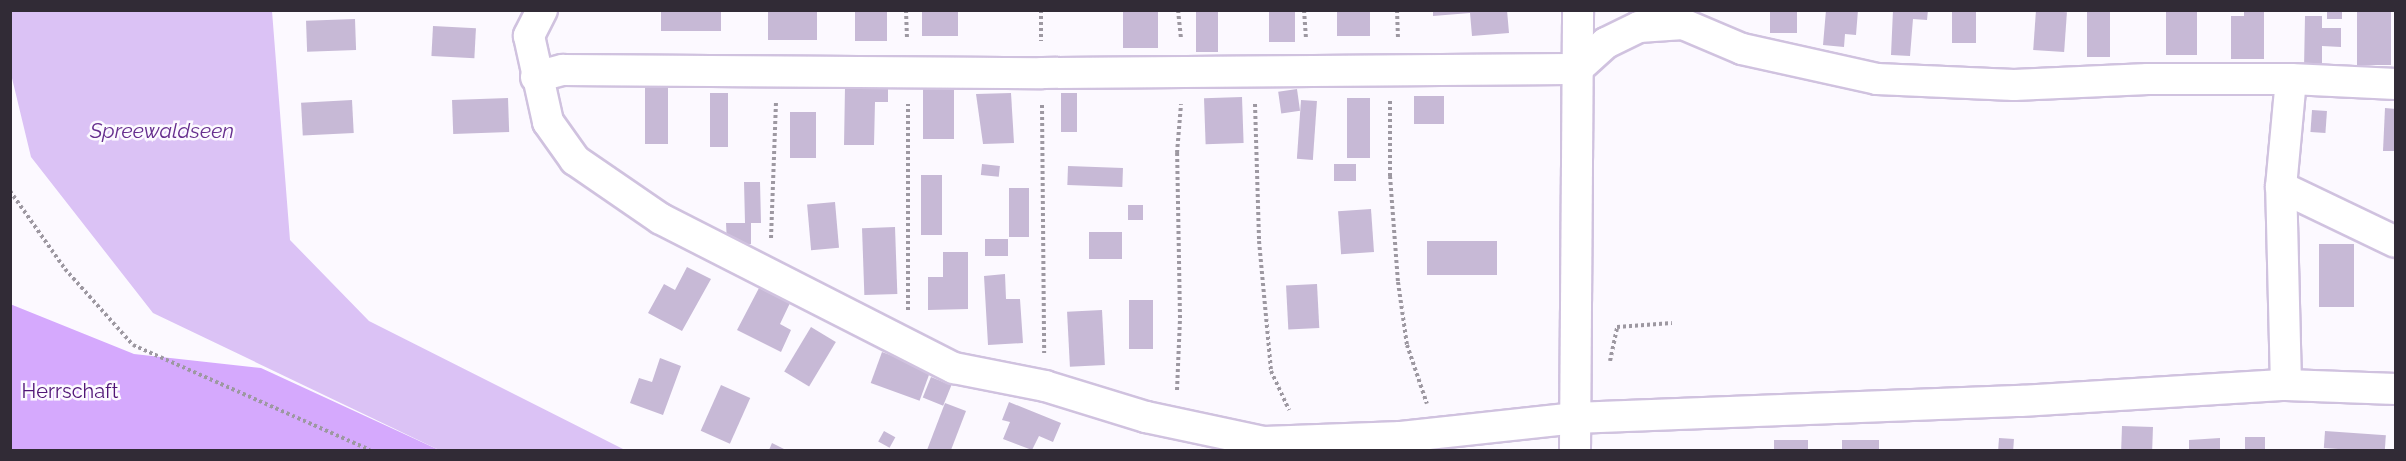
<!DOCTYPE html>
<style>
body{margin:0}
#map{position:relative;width:2406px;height:461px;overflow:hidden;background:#fcf9ff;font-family:Raleway,sans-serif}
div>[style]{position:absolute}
.forest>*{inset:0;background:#d5a9fd}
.water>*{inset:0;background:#dbc2f5}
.building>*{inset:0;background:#c7b9d6;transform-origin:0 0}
.path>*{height:4px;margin-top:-2px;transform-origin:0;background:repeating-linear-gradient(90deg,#9d98a1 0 3px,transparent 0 6px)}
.roads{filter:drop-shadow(2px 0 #d0c2df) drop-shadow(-2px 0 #d0c2df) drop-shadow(0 2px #d0c2df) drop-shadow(0 -2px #d0c2df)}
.street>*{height:30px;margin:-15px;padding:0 15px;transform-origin:15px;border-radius:15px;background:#fff}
span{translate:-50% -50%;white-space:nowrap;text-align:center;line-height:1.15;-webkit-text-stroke:5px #fcf9ff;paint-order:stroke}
.park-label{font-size:20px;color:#501576}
.water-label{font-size:21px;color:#662e8e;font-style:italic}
.frame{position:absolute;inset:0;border:12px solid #312b36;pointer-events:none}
</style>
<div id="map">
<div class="forest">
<i style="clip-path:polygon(10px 304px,134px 354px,261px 368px,439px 450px,11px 450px)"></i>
</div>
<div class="water">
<i style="clip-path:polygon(10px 11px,272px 11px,290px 240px,369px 321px,625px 450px,439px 450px,153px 313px,31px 157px,11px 74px)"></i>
</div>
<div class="building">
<i style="left:661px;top:10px;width:60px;height:21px"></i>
<i style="left:768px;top:10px;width:49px;height:30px"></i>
<i style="left:855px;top:10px;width:32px;height:31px"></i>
<i style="left:922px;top:10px;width:36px;height:26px"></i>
<i style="left:1123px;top:10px;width:35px;height:38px"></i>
<i style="left:1196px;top:10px;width:22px;height:42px"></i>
<i style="left:1269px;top:10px;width:26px;height:32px"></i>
<i style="left:1337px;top:10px;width:33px;height:26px"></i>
<i style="clip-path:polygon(1433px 10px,1507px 10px,1509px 33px,1472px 36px,1470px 13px,1433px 16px)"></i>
<i style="left:1770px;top:10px;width:27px;height:23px"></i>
<i style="clip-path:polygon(1826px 10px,1858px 10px,1856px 35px,1845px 34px,1844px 47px,1823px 45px)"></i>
<i style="clip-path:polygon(1893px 10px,1928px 10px,1927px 20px,1913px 19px,1910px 56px,1891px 55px)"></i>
<i style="left:1952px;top:10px;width:24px;height:33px"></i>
<i style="left:2036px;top:10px;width:31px;height:40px;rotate:4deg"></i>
<i style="left:2087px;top:10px;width:23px;height:47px"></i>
<i style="left:2166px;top:10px;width:31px;height:45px"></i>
<i style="clip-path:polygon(2244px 10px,2264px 10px,2264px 59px,2231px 59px,2231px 16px,2244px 16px)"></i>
<i style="left:2327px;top:10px;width:15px;height:9px"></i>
<i style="left:2357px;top:10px;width:34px;height:55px"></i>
<i style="clip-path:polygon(2305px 16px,2322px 16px,2322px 28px,2341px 28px,2341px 47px,2322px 46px,2322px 68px,2304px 68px)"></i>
<i style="left:355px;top:19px;width:31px;height:49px;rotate:88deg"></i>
<i style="left:433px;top:26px;width:43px;height:30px;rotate:3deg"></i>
<i style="left:645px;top:86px;width:23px;height:58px"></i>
<i style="clip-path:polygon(845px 87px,888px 87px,888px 102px,875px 102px,874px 145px,844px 145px)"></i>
<i style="left:923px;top:89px;width:31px;height:50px"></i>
<i style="left:1297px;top:89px;width:22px;height:19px;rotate:82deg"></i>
<i style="left:710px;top:93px;width:18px;height:54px"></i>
<i style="clip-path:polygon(1011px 93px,1014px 143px,983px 144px,976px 94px)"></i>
<i style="left:1061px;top:93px;width:16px;height:39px"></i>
<i style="left:1414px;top:96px;width:30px;height:28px"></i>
<i style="left:1242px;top:97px;width:46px;height:38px;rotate:88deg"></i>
<i style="left:508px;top:98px;width:34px;height:56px;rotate:88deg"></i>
<i style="left:1347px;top:98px;width:23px;height:60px"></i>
<i style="left:352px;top:100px;width:33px;height:51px;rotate:87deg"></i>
<i style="left:1301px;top:100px;width:16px;height:59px;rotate:4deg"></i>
<i style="clip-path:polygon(2385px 108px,2396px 109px,2396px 151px,2383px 151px)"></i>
<i style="left:2312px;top:110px;width:15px;height:22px;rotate:4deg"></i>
<i style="left:790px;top:112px;width:26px;height:46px"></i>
<i style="left:982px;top:164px;width:18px;height:11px;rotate:6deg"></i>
<i style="left:1334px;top:164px;width:22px;height:17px"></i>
<i style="left:1068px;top:166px;width:55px;height:19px;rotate:2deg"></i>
<i style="left:921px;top:175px;width:21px;height:60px"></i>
<i style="clip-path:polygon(744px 182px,760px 182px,761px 223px,751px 223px,751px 244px,727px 244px,726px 223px,745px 223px)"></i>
<i style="left:1009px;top:188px;width:20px;height:49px"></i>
<i style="left:835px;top:202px;width:46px;height:28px;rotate:85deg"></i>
<i style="left:1143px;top:205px;width:15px;height:15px;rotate:90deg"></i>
<i style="left:1371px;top:209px;width:43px;height:33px;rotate:86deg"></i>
<i style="left:895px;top:227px;width:67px;height:33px;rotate:88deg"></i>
<i style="left:1089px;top:232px;width:33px;height:27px"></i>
<i style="left:985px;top:239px;width:23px;height:17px"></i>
<i style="left:1427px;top:241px;width:70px;height:34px"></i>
<i style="left:2319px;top:244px;width:35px;height:63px"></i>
<i style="clip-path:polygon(943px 252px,968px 252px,968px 309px,928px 310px,928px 277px,943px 277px)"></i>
<i style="clip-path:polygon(687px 267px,711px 279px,682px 331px,648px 313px,664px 284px,675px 290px)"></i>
<i style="clip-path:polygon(1005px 274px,1006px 299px,1020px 299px,1023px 343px,988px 345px,984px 276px)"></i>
<i style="left:1317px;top:284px;width:44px;height:31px;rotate:87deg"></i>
<i style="clip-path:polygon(759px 288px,790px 303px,780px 324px,791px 330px,781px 352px,737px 330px)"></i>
<i style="left:1129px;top:300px;width:24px;height:49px"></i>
<i style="left:1102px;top:310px;width:55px;height:35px;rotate:87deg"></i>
<i style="left:811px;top:327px;width:29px;height:52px;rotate:31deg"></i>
<i style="left:882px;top:352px;width:52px;height:33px;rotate:20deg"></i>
<i style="clip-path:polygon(660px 358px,681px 366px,663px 415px,630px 403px,639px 378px,652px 382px)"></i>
<i style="left:931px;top:377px;width:22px;height:22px;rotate:22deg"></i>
<i style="left:721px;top:385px;width:32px;height:50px;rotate:24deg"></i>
<i style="clip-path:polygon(1009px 402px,1061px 423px,1053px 442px,1039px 436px,1032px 450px,1003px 439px,1010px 422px,1002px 420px)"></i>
<i style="clip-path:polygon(945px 403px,966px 411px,951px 450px,927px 450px)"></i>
<i style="left:2122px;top:426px;width:31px;height:24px;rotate:2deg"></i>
<i style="left:884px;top:431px;width:13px;height:12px;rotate:29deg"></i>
<i style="left:2325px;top:431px;width:61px;height:17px;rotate:4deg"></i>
<i style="left:2245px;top:437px;width:20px;height:13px"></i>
<i style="left:1999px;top:438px;width:15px;height:12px;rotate:4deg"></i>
<i style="clip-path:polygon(2220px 438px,2220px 450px,2189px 450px,2189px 440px)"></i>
<i style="left:1808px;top:440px;width:10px;height:34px;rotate:90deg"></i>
<i style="left:1842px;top:440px;width:37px;height:10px"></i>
<i style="clip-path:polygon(772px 443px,786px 450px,769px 450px)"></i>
</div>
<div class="path">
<i style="left:906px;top:10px;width:30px;rotate:88deg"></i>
<i style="left:1041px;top:10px;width:31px;rotate:90deg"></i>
<i style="left:1178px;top:10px;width:30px;rotate:84deg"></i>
<i style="left:1304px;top:10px;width:30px;rotate:86deg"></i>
<i style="left:1397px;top:10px;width:30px;rotate:88deg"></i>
<i style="left:1390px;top:101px;width:75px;rotate:90deg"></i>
<i style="left:1390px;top:176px;width:106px;rotate:85.7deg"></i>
<i style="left:1398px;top:282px;width:64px;rotate:81.9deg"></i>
<i style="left:1407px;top:345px;width:62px;rotate:71.3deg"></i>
<i style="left:1255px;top:104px;width:137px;rotate:88.3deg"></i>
<i style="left:1259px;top:241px;width:131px;rotate:84.7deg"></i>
<i style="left:1271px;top:371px;width:43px;rotate:65.2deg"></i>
<i style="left:1042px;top:105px;width:248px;rotate:89.5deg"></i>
<i style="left:10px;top:191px;width:95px;rotate:54.8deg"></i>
<i style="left:65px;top:269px;width:102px;rotate:48.2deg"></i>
<i style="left:133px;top:345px;width:259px;rotate:23.9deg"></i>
<i style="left:771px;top:238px;width:136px;rotate:-87.9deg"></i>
<i style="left:908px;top:310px;width:206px;rotate:-90deg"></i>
<i style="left:1610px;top:361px;width:35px;rotate:-78deg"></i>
<i style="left:1617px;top:327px;width:55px;rotate:-4.2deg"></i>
<i style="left:1177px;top:390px;width:72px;rotate:-87.6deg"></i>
<i style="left:1180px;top:318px;width:165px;rotate:-91deg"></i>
<i style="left:1177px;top:153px;width:49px;rotate:-85.3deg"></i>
</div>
<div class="roads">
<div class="street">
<i style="left:542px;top:10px;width:29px;rotate:117deg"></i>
<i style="left:529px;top:36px;width:88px;rotate:77.5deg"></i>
<i style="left:548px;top:122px;width:47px;rotate:54.6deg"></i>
<i style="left:575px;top:160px;width:104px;rotate:34.5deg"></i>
<i style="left:661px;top:219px;width:329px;rotate:27deg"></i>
<i style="left:954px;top:368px;width:93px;rotate:11.2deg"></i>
<i style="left:1045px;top:386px;width:106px;rotate:17.1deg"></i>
<i style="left:1146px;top:417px;width:121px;rotate:12deg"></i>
<i style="left:1264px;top:442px;width:137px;rotate:-2.1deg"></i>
<i style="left:1401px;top:437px;width:176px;rotate:-6.2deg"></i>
<i style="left:1576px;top:418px;width:445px;rotate:-2.2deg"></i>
<i style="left:2021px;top:401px;width:265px;rotate:-3.5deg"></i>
<i style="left:2286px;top:385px;width:110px;rotate:2.1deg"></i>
<i style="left:1668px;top:11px;width:20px;rotate:41deg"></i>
<i style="left:1683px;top:24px;width:64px;rotate:23deg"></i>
<i style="left:1742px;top:49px;width:138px;rotate:12.5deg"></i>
<i style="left:1877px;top:79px;width:137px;rotate:2.5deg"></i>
<i style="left:2014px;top:85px;width:134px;rotate:-2.6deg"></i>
<i style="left:2148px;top:79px;width:143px"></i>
<i style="left:2291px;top:79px;width:105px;rotate:2.7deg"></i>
<i style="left:536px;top:77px;width:28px;rotate:-15deg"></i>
<i style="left:563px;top:70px;width:479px;rotate:0.4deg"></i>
<i style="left:1042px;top:73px;width:535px;rotate:-0.43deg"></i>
<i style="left:1577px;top:69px;width:39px;rotate:-42deg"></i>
<i style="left:1606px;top:43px;width:37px;rotate:-26deg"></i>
<i style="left:1639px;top:27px;width:44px;rotate:-3.9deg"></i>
<i style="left:2281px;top:187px;width:127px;rotate:25.6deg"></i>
<i style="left:2286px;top:385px;width:198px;rotate:-91.4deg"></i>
<i style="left:2281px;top:187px;width:108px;rotate:-84.7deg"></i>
<i style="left:1575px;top:450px;width:440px;rotate:-89.6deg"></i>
</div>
</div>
<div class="park-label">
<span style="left:70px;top:391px">Herrschaft</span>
</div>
<div class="water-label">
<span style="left:162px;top:131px">Spreewaldseen</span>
</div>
<div class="frame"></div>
</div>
